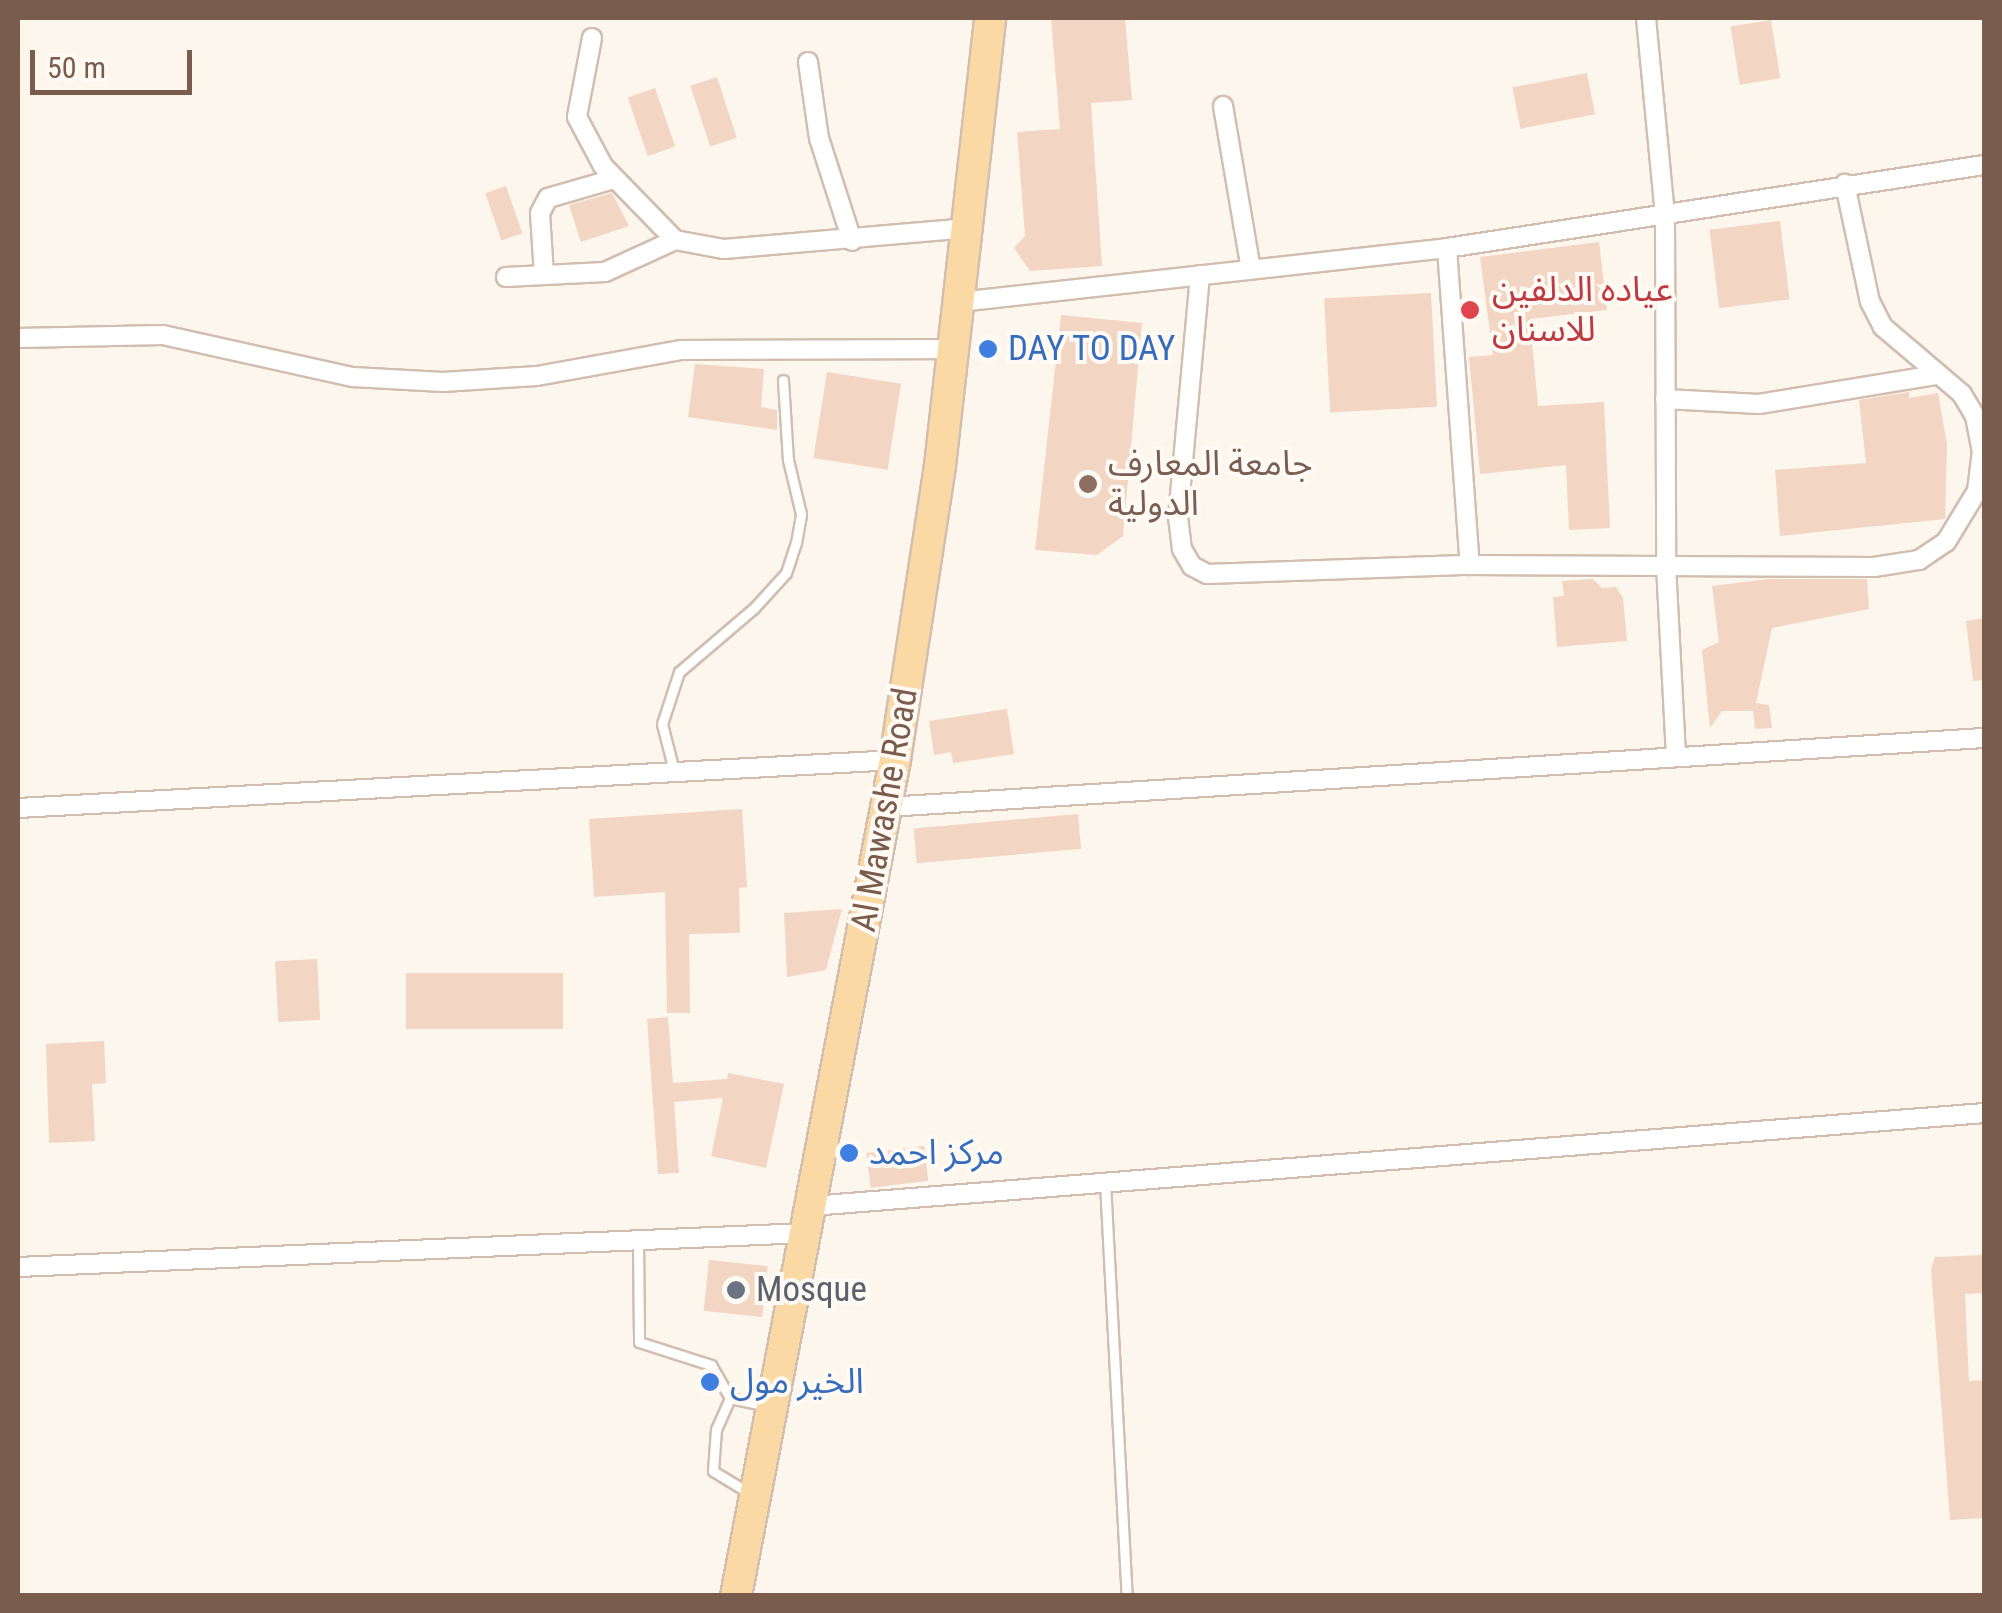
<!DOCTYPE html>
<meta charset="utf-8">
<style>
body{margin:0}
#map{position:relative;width:2002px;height:1613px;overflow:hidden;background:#fdf6ec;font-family:"Roboto Condensed","Noto Sans Arabic",sans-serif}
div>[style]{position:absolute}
.building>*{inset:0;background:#f3d5c3;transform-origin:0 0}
.roads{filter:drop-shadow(2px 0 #d1beb0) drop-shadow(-2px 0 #d1beb0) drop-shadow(0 2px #d1beb0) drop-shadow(0 -2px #d1beb0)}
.lane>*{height:9px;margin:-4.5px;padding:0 4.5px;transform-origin:4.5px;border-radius:4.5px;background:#fff}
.street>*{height:18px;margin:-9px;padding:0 9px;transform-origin:9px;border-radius:9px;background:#fff}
.primary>*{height:30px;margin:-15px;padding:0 15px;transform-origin:15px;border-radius:15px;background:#fbd9a5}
.dots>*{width:28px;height:28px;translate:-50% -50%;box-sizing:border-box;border:5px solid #fffaf3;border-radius:50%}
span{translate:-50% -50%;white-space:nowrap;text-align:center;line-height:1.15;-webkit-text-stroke:8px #fffaf3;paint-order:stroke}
.health-label{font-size:35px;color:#be3a42}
.left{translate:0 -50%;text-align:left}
.shop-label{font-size:35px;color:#366cbe}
.education-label{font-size:35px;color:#785e54}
.street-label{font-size:35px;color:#7a5c4d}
.worship-label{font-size:35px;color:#5b616d}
.frame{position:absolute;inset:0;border:20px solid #7a5c4d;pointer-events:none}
.scale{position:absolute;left:30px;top:50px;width:162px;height:45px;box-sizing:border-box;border:5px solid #7a5c4d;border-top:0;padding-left:12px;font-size:30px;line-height:35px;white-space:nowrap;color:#7a5c4d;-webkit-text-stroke:8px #fffaf3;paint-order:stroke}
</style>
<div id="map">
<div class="building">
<i style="clip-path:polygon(1051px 18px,1125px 18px,1132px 100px,1091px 103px,1102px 266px,1030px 271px,1014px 248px,1025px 236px,1017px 132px,1060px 129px)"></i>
<i style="left:1771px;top:20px;width:59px;height:41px;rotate:81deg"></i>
<i style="left:1587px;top:73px;width:42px;height:76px;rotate:79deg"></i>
<i style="left:717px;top:77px;width:64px;height:28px;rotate:72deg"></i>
<i style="left:655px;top:88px;width:62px;height:29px;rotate:71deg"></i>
<i style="left:506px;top:186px;width:50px;height:22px;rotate:71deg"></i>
<i style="clip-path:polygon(612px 193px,629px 226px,581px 242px,569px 205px)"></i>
<i style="left:1780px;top:221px;width:79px;height:71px;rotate:83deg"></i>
<i style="clip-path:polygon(1599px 242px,1607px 310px,1530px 319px,1538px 406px,1604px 402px,1610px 528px,1569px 530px,1566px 465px,1480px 474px,1469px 357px,1493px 355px,1480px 257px)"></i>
<i style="left:1431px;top:293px;width:114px;height:107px;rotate:87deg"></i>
<i style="clip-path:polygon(1061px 315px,1142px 323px,1123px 536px,1097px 555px,1035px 550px)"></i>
<i style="clip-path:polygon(695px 364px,764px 369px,761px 407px,777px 410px,777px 430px,688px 417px)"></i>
<i style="left:827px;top:372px;width:75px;height:87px;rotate:9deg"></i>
<i style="clip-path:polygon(1909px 392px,1909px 398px,1938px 393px,1947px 444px,1945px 519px,1780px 536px,1775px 470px,1866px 463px,1859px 400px)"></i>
<i style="clip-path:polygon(1593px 579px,1602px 588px,1616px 587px,1623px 598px,1627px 641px,1557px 647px,1553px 597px,1564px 596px,1562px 581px)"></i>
<i style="clip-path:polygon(1769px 579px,1867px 579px,1869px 609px,1772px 628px,1756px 703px,1769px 705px,1772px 728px,1755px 729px,1753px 711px,1722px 711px,1710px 728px,1702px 650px,1719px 642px,1712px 586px)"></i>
<i style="clip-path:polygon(1984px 618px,1984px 680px,1973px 681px,1966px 621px)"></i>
<i style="clip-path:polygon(1007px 709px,1014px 754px,953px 763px,951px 752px,934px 755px,929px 721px)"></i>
<i style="clip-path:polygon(742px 809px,747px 887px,739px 888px,740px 933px,689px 934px,690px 1013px,667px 1013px,665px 892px,594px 897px,589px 819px)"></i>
<i style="left:1078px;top:814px;width:35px;height:165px;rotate:85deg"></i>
<i style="clip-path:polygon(842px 909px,826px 970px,787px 977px,784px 913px)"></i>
<i style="left:317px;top:959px;width:61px;height:42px;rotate:87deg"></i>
<i style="left:563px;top:973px;width:56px;height:157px;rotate:90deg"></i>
<i style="clip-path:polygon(668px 1017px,673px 1083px,727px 1079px,728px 1073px,784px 1084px,766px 1168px,711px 1156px,723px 1098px,674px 1102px,679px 1173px,658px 1174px,647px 1019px)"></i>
<i style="clip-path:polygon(104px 1041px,106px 1083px,92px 1084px,95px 1141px,49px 1143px,46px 1044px)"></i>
<i style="left:924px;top:1146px;width:35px;height:58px;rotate:83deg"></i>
<i style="clip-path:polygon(1984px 1255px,1984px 1293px,1965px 1294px,1969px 1381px,1984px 1380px,1984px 1518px,1950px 1520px,1931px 1269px,1935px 1257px)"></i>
<i style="left:709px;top:1260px;width:59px;height:51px;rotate:6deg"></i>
</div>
<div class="roads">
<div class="lane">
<i style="left:673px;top:767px;width:44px;rotate:-104.3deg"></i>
<i style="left:662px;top:724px;width:55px;rotate:-71.9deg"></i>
<i style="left:679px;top:672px;width:99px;rotate:-40.5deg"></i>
<i style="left:754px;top:608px;width:47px;rotate:-47.6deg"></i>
<i style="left:786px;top:573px;width:32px;rotate:-72deg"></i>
<i style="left:796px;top:543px;width:29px;rotate:-80deg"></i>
<i style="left:801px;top:514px;width:56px;rotate:-103.5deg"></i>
<i style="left:788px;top:460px;width:80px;rotate:-93.6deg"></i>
<i style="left:1105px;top:1182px;width:415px;rotate:87deg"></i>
<i style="left:638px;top:1241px;width:101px;rotate:89.4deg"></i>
<i style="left:639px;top:1342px;width:76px;rotate:17.7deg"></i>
<i style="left:711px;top:1365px;width:38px;rotate:60deg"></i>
<i style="left:730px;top:1398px;width:40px;rotate:12deg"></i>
<i style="left:730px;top:1398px;width:34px;rotate:114deg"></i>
<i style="left:716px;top:1429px;width:42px;rotate:94.1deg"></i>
<i style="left:713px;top:1471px;width:44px;rotate:31.2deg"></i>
</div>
<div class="street">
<i style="left:1646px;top:18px;width:199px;rotate:84.5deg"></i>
<i style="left:1665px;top:216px;width:349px;rotate:89.8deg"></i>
<i style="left:1666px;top:565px;width:192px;rotate:87deg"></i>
<i style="left:592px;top:38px;width:80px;rotate:100.8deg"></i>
<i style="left:577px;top:117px;width:55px;rotate:62deg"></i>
<i style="left:603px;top:166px;width:103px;rotate:45.8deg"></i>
<i style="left:675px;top:240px;width:50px;rotate:10.4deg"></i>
<i style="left:724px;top:249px;width:246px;rotate:-4.9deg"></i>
<i style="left:808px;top:62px;width:77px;rotate:81.8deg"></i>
<i style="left:819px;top:138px;width:108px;rotate:72.2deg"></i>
<i style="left:1223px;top:106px;width:165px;rotate:80.3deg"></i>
<i style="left:1447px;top:248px;width:318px;rotate:85.9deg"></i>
<i style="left:544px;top:275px;width:62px;rotate:-93.7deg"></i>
<i style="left:540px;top:213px;width:17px;rotate:-62deg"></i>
<i style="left:548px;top:198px;width:69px;rotate:-16.1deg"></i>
<i style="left:1200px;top:275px;width:243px;rotate:95.2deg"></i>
<i style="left:1178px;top:517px;width:32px;rotate:83deg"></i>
<i style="left:1182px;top:549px;width:20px;rotate:60deg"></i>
<i style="left:1192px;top:566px;width:17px;rotate:28deg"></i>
<i style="left:1207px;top:574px;width:263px;rotate:-2deg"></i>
<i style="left:1470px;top:565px;width:404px;rotate:0.3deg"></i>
<i style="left:1874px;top:567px;width:46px;rotate:-8.8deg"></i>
<i style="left:1919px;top:560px;width:32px;rotate:-34deg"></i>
<i style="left:1946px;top:542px;width:60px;rotate:-58.7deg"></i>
<i style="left:1977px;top:491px;width:39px;rotate:-83deg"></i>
<i style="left:1982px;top:452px;width:37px;rotate:-101deg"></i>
<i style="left:1975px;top:416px;width:26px;rotate:-121deg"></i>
<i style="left:1962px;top:394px;width:104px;rotate:-139.7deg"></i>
<i style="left:1883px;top:327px;width:28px;rotate:-117deg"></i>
<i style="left:1870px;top:302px;width:121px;rotate:-102deg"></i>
<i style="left:506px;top:277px;width:99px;rotate:-2.9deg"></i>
<i style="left:605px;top:272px;width:77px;rotate:-24.6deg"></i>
<i style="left:959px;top:302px;width:491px;rotate:-6.3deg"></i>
<i style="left:1447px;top:248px;width:543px;rotate:-8.79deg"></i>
<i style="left:18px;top:338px;width:145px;rotate:-1.2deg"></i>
<i style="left:163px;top:335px;width:195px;rotate:12.5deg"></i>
<i style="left:353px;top:377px;width:90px;rotate:3.2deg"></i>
<i style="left:443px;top:382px;width:94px;rotate:-3.7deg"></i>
<i style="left:537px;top:376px;width:147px;rotate:-10.2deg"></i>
<i style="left:682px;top:350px;width:272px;rotate:-0.2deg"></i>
<i style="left:1665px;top:399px;width:94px;rotate:3deg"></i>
<i style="left:1759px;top:404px;width:180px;rotate:-9.3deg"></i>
<i style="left:887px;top:807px;width:1099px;rotate:-3.6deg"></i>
<i style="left:18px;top:808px;width:878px;rotate:-3.13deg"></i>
<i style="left:811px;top:1206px;width:1177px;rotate:-4.53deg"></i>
<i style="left:18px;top:1267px;width:789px;rotate:-2.47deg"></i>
</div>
<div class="primary">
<i style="left:736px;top:1596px;width:851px;rotate:-79.23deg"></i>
<i style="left:895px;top:760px;width:297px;rotate:-81.3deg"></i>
<i style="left:940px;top:466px;width:451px;rotate:-83.6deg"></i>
</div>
</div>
<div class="dots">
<i style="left:1470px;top:310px;background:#e0444e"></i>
<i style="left:988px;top:349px;background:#3f7fe0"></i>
<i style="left:1088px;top:484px;background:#8d6e63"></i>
<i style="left:849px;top:1153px;background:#3f7fe0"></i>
<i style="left:736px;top:1290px;background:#6b7280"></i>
<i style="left:710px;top:1382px;background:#3f7fe0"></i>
</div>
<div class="health-label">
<span class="left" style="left:1492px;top:310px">عياده الدلفين<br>للاسنان</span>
</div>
<div class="shop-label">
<span class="left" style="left:1008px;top:349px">DAY TO DAY</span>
<span class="left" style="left:869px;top:1153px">مركز احمد</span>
<span class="left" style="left:730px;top:1382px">الخير مول</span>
</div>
<div class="education-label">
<span class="left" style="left:1108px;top:484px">جامعة المعارف<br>الدولية</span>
</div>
<div class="street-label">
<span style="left:885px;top:810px;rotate:-80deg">Al Mawashe Road</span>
</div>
<div class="worship-label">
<span class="left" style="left:756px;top:1290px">Mosque</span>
</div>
<div class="frame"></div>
<div class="scale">50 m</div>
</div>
